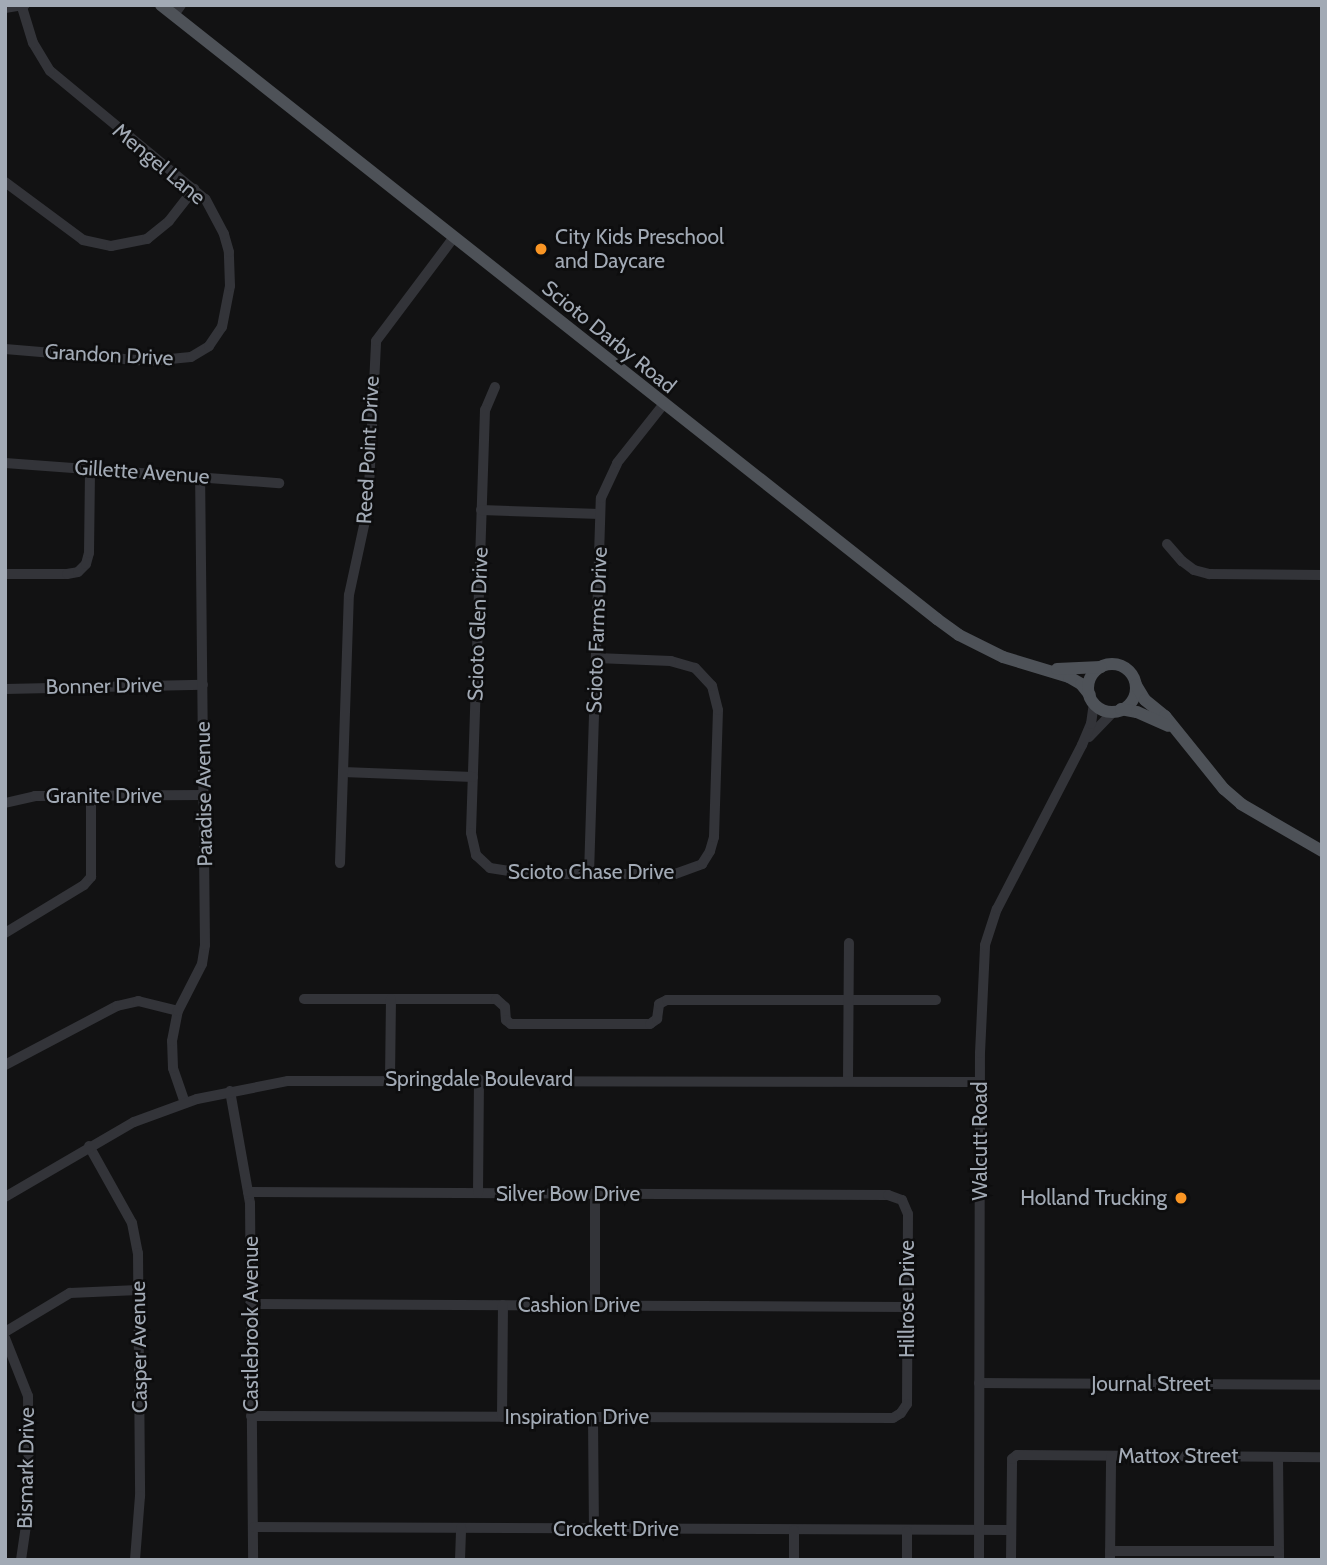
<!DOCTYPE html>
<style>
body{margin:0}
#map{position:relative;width:1327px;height:1565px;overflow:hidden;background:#121213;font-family:Cabin,sans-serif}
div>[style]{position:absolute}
.minor>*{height:10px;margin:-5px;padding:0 5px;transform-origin:5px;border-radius:5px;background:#333439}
.major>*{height:12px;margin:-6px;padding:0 6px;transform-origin:6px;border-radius:6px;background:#4e5258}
.major>.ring{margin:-6px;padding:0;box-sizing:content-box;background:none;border:12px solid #4e5258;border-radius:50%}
.dots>*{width:19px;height:19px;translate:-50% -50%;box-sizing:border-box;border:4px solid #0d0d0e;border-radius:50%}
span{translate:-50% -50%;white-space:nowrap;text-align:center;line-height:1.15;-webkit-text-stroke:5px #0d0d0e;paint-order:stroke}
.street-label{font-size:21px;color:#a2aab5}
.poi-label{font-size:21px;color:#a2aab5}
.left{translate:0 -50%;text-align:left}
.right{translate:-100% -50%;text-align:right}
.frame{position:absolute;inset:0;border:7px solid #a2aab5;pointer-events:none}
</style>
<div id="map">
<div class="minor">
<i style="left:5px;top:8px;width:20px;rotate:-9deg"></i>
<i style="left:174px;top:15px;width:12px;rotate:-55deg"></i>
<i style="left:5px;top:182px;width:97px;rotate:36.6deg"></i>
<i style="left:83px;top:240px;width:29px;rotate:12deg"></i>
<i style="left:111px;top:246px;width:37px;rotate:-11deg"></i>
<i style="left:147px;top:239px;width:28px;rotate:-39deg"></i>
<i style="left:169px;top:221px;width:41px;rotate:-52deg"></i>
<i style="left:5px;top:349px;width:144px;rotate:4.8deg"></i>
<i style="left:149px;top:361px;width:42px;rotate:-5.4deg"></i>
<i style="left:191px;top:357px;width:21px;rotate:-31deg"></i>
<i style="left:209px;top:346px;width:23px;rotate:-56deg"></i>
<i style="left:222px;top:327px;width:42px;rotate:-79deg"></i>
<i style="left:230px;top:286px;width:34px;rotate:-92deg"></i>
<i style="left:229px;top:252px;width:19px;rotate:-106deg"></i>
<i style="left:224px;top:234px;width:40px;rotate:-118deg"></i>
<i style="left:205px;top:199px;width:201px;rotate:-140.4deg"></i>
<i style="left:50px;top:71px;width:33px;rotate:-121deg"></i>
<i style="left:33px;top:43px;width:39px;rotate:-107deg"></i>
<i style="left:495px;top:387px;width:25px;rotate:113deg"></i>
<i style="left:485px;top:410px;width:423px;rotate:91.9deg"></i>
<i style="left:471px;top:833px;width:23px;rotate:77deg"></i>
<i style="left:476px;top:855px;width:19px;rotate:43deg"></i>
<i style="left:490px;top:868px;width:39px;rotate:9deg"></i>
<i style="left:529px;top:874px;width:146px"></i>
<i style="left:675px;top:874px;width:29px;rotate:-20deg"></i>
<i style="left:702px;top:864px;width:15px;rotate:-58deg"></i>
<i style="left:710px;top:851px;width:15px;rotate:-74deg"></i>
<i style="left:714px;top:837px;width:127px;rotate:-88.2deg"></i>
<i style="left:718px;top:710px;width:25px;rotate:-104deg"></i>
<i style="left:712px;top:686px;width:25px;rotate:-133deg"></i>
<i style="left:695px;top:668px;width:25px;rotate:-164deg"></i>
<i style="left:671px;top:661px;width:75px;rotate:-177.7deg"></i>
<i style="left:5px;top:463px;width:275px;rotate:4.2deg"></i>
<i style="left:481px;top:510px;width:119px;rotate:1.9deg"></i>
<i style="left:1167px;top:544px;width:23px;rotate:49deg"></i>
<i style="left:1182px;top:561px;width:15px;rotate:37deg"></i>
<i style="left:1194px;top:570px;width:16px;rotate:15deg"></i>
<i style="left:1209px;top:574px;width:113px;rotate:0.5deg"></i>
<i style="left:5px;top:574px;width:62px"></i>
<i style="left:67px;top:574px;width:11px;rotate:-10deg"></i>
<i style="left:78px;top:572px;width:11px;rotate:-45deg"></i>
<i style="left:86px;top:564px;width:11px;rotate:-75deg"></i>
<i style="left:89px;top:553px;width:85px;rotate:-89.3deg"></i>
<i style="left:5px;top:689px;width:198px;rotate:-1.2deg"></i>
<i style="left:1089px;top:737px;width:36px;rotate:-46deg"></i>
<i style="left:343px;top:772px;width:130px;rotate:2.2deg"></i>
<i style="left:5px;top:803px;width:31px;rotate:-13deg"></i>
<i style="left:35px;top:796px;width:169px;rotate:-0.3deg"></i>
<i style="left:340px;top:863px;width:268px;rotate:-88.1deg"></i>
<i style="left:349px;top:595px;width:90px;rotate:-77.8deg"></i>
<i style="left:368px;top:507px;width:166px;rotate:-87.2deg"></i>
<i style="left:376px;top:341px;width:130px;rotate:-53.1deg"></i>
<i style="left:589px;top:874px;width:376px;rotate:-88.2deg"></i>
<i style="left:601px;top:498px;width:38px;rotate:-65deg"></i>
<i style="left:617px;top:463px;width:74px;rotate:-51.6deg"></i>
<i style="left:5px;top:933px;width:92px;rotate:-31.3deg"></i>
<i style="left:84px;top:885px;width:11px;rotate:-49deg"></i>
<i style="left:91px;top:877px;width:80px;rotate:-90deg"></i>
<i style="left:304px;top:999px;width:192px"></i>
<i style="left:496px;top:999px;width:12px;rotate:42deg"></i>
<i style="left:505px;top:1007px;width:13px;rotate:86deg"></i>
<i style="left:506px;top:1020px;width:6px;rotate:39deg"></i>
<i style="left:511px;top:1024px;width:139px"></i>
<i style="left:650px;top:1024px;width:9px;rotate:-36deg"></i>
<i style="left:657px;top:1019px;width:15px;rotate:-82deg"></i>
<i style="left:659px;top:1004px;width:9px;rotate:-27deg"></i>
<i style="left:667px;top:1000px;width:269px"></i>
<i style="left:5px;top:1065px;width:127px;rotate:-27.8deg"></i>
<i style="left:117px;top:1006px;width:22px;rotate:-13deg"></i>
<i style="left:138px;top:1001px;width:41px;rotate:14deg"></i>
<i style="left:390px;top:1079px;width:80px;rotate:-89.3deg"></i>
<i style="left:848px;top:1080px;width:137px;rotate:-89.6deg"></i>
<i style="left:230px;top:1091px;width:114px;rotate:79.9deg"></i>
<i style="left:250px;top:1203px;width:357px;rotate:89.5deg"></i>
<i style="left:185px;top:1103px;width:37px;rotate:-109deg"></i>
<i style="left:173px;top:1068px;width:27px;rotate:-92deg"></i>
<i style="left:172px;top:1041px;width:31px;rotate:-79deg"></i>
<i style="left:178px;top:1011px;width:53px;rotate:-62.9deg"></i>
<i style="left:202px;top:964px;width:19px;rotate:-81deg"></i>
<i style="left:205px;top:945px;width:468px;rotate:-90.6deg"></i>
<i style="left:89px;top:1146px;width:88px;rotate:60.8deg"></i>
<i style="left:132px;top:1223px;width:31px;rotate:79deg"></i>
<i style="left:138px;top:1253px;width:243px;rotate:89.5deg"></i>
<i style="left:140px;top:1496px;width:64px;rotate:94.5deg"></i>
<i style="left:248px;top:1192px;width:640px;rotate:0.27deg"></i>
<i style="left:888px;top:1195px;width:15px;rotate:20deg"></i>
<i style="left:902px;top:1200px;width:15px;rotate:67deg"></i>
<i style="left:908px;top:1214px;width:190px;rotate:90.3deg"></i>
<i style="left:907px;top:1404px;width:11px;rotate:124deg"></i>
<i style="left:901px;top:1413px;width:9px;rotate:148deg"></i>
<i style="left:893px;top:1418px;width:642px;rotate:-179.82deg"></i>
<i style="left:478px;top:1193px;width:114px;rotate:-89.5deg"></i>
<i style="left:5px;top:1197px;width:149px;rotate:-30.2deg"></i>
<i style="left:134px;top:1122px;width:67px;rotate:-20.1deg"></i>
<i style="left:197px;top:1099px;width:93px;rotate:-11.2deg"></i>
<i style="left:288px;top:1081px;width:692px;rotate:0.08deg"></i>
<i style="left:250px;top:1304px;width:657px;rotate:0.26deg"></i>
<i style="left:595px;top:1305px;width:111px;rotate:-90deg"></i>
<i style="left:5px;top:1332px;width:76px;rotate:-31deg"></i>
<i style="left:70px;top:1293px;width:68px;rotate:-2.5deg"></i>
<i style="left:5px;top:1338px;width:62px;rotate:68.4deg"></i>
<i style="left:28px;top:1396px;width:109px;rotate:89.5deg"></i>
<i style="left:29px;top:1505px;width:56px;rotate:98.3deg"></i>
<i style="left:979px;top:1383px;width:343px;rotate:0.3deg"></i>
<i style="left:502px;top:1417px;width:112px;rotate:-89.5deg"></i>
<i style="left:593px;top:1418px;width:111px;rotate:89.5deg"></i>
<i style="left:1278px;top:1457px;width:103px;rotate:89.4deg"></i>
<i style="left:254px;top:1527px;width:757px;rotate:0.23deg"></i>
<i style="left:794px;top:1530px;width:30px;rotate:90deg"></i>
<i style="left:1110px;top:1551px;width:169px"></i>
<i style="left:460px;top:1560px;width:32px;rotate:-88deg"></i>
<i style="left:907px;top:1560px;width:29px;rotate:-90deg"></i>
<i style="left:979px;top:1560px;width:507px;rotate:-89.89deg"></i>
<i style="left:980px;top:1053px;width:108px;rotate:-87.3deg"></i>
<i style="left:985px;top:945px;width:38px;rotate:-72deg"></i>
<i style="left:997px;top:909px;width:185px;rotate:-62.6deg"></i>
<i style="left:1082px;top:745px;width:23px;rotate:-67deg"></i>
<i style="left:1091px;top:724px;width:22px;rotate:-82deg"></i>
<i style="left:1011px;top:1560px;width:101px;rotate:-89.4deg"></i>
<i style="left:1012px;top:1459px;width:6px;rotate:-39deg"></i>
<i style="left:1017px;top:1455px;width:305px;rotate:0.4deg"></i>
<i style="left:1110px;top:1560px;width:104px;rotate:-89.4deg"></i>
</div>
<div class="major">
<i style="left:161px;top:5px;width:990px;rotate:38.35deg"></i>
<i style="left:937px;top:619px;width:27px;rotate:36deg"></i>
<i style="left:959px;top:635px;width:49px;rotate:26.6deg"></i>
<i style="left:1003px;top:657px;width:69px;rotate:16.9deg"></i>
<i style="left:1069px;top:677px;width:14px;rotate:30deg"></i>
<i style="left:1081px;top:684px;width:14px;rotate:51deg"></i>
<i class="ring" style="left:1088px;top:664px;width:36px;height:36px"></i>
<i style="left:1057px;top:669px;width:44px;rotate:-2.6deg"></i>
<i style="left:1136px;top:685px;width:17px;rotate:59deg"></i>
<i style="left:1145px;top:700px;width:26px;rotate:39deg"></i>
<i style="left:1165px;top:716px;width:94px;rotate:51.1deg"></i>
<i style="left:1224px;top:789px;width:23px;rotate:41deg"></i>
<i style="left:1241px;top:804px;width:94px;rotate:30.1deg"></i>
<i style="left:1121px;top:709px;width:16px;rotate:11deg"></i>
<i style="left:1137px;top:712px;width:34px;rotate:24deg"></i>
</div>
<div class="dots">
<i style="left:541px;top:249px;background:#f99524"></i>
<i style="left:1181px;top:1198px;background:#f99524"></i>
</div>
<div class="street-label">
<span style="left:159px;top:164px;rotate:40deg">Mengel Lane</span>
<span style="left:609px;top:337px;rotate:39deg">Scioto Darby Road</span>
<span style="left:109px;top:355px;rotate:3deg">Grandon Drive</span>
<span style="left:368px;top:450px;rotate:-87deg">Reed Point Drive</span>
<span style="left:142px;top:472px;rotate:4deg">Gillette Avenue</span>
<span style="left:478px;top:624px;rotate:-88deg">Scioto Glen Drive</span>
<span style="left:597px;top:630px;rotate:-88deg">Scioto Farms Drive</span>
<span style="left:104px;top:686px;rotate:-1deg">Bonner Drive</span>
<span style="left:204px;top:794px;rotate:-91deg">Paradise Avenue</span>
<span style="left:104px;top:796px">Granite Drive</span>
<span style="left:591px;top:872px">Scioto Chase Drive</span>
<span style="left:479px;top:1079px">Springdale Boulevard</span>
<span style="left:980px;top:1141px;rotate:-90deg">Walcutt Road</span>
<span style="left:568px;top:1194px">Silver Bow Drive</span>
<span style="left:907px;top:1299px;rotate:-90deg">Hillrose Drive</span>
<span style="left:579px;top:1305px">Cashion Drive</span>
<span style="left:251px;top:1324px;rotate:-90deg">Castlebrook Avenue</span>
<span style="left:139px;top:1347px;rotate:-91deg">Casper Avenue</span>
<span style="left:1151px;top:1384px">Journal Street</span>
<span style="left:577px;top:1417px">Inspiration Drive</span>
<span style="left:1178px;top:1456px">Mattox Street</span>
<span style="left:26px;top:1468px;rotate:-89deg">Bismark Drive</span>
<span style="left:616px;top:1529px">Crockett Drive</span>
</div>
<div class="poi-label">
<span class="left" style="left:555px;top:249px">City Kids Preschool<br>and Daycare</span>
<span class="right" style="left:1167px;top:1198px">Holland Trucking</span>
</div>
<div class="frame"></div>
</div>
